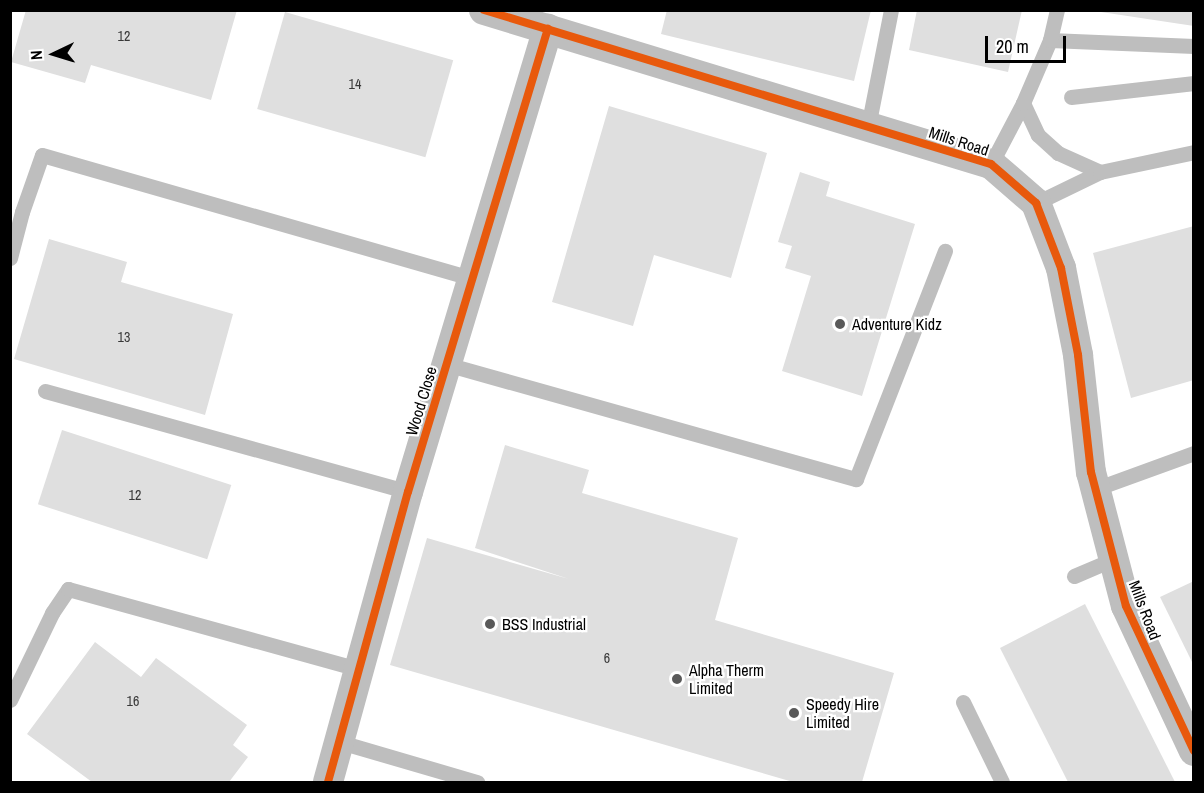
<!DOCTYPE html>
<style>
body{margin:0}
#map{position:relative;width:1204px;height:793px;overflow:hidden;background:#fff;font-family:"Archivo Narrow",sans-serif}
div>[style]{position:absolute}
.building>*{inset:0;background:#dfdfdf;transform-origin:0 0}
.service>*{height:15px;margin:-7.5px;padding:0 7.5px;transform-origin:7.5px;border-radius:7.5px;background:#bebebe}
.minor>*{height:30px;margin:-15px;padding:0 15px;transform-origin:15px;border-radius:15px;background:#bebebe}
.cycleway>*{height:8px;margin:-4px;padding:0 4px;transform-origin:4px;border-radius:4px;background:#e8590c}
.dots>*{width:16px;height:16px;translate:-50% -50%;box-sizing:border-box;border:3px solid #fff;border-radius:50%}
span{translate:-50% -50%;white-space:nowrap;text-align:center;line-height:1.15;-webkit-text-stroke:4.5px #fff;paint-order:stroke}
.number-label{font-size:14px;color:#383838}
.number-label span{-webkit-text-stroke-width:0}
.street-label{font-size:16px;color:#000}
.poi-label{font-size:16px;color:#000}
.left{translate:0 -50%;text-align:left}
.frame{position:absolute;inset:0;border:12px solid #000;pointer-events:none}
.north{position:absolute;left:24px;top:24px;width:60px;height:60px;-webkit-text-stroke:4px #fff;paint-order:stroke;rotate:266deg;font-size:16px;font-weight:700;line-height:24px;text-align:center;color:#000}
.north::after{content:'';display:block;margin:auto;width:21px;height:27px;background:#000;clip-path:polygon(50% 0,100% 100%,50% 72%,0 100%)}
.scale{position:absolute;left:985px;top:36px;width:81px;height:27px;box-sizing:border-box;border:3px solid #000;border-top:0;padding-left:8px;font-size:18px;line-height:21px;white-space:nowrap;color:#000;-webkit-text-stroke:4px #fff;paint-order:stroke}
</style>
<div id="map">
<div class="building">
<i style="clip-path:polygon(26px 10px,237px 10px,211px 100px,91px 65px,85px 83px,11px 62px)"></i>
<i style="clip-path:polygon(667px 10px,871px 10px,854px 81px,661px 34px)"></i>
<i style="clip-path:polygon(917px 10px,1022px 10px,1008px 72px,909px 50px)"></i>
<i style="clip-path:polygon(1101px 10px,1194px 10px,1194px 26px,1101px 12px)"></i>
<i style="left:285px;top:12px;width:175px;height:101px;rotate:16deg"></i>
<i style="clip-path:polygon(609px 106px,767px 153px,731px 278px,654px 255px,633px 326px,552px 302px)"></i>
<i style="clip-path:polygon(800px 172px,830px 182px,826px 196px,915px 224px,862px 396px,782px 371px,811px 276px,785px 268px,792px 246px,778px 242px)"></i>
<i style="clip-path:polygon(1194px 226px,1194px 380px,1131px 398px,1093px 253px)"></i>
<i style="clip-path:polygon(49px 239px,127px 262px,121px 282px,233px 314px,205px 415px,14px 359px)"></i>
<i style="left:62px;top:430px;width:178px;height:78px;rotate:18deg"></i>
<i style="clip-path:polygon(505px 445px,589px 470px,582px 493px,738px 538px,715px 620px,894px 673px,862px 782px,793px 782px,390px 665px,427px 538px,569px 579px,475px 548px)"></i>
<i style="clip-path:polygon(1194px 581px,1194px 666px,1160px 597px)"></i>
<i style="clip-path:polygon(1085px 604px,1175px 782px,1068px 782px,1000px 648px)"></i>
<i style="clip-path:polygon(95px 642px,141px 677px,156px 658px,247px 725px,233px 745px,248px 757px,229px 782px,92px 782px,27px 734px)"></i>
</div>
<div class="service">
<i style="left:1050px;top:40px;width:144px;rotate:2.4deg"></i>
<i style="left:1071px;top:97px;width:124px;rotate:-6.5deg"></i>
<i style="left:1023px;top:103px;width:35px;rotate:65deg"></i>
<i style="left:1038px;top:135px;width:27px;rotate:42deg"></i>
<i style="left:1058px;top:153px;width:46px;rotate:24.3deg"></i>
<i style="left:868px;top:127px;width:119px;rotate:-78.9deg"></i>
<i style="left:991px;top:164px;width:69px;rotate:-62.3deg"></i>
<i style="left:1023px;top:103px;width:69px;rotate:-66.8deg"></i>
<i style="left:1050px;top:40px;width:31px;rotate:-77deg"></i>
<i style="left:1036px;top:203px;width:71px;rotate:-25.8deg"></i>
<i style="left:1100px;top:172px;width:96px;rotate:-12deg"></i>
<i style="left:10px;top:258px;width:48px;rotate:-75.4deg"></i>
<i style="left:22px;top:212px;width:60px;rotate:-70.7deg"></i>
<i style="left:42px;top:155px;width:446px;rotate:16deg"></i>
<i style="left:446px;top:364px;width:426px;rotate:15.7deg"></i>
<i style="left:856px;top:479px;width:245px;rotate:-68.7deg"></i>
<i style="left:45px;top:391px;width:377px;rotate:15.5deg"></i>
<i style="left:1095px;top:489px;width:105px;rotate:-20deg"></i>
<i style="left:1074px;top:576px;width:43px;rotate:-23deg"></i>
<i style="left:10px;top:700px;width:97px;rotate:-64.2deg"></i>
<i style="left:52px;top:613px;width:29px;rotate:-56deg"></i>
<i style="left:68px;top:589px;width:302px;rotate:15.4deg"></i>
<i style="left:963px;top:702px;width:89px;rotate:64deg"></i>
<i style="left:340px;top:742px;width:143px;rotate:16.3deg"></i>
</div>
<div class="minor">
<i style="left:484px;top:10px;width:530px;rotate:16.9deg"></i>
<i style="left:991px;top:164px;width:60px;rotate:40.9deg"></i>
<i style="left:1036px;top:203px;width:70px;rotate:69deg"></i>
<i style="left:1061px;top:268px;width:89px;rotate:78.9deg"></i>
<i style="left:1078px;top:355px;width:118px;rotate:83.7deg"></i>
<i style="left:1091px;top:472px;width:138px;rotate:75.4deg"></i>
<i style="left:1126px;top:606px;width:160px;rotate:64.9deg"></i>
<i style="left:328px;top:782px;width:301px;rotate:-74.6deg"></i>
<i style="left:408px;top:492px;width:484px;rotate:-73.2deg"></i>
</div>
<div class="cycleway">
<i style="left:484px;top:10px;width:530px;rotate:16.9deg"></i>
<i style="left:991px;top:164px;width:60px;rotate:40.9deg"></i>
<i style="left:1036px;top:203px;width:70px;rotate:69deg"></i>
<i style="left:1061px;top:268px;width:89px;rotate:78.9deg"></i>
<i style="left:1078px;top:355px;width:118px;rotate:83.7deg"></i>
<i style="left:1091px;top:472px;width:138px;rotate:75.4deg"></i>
<i style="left:1126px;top:606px;width:160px;rotate:64.9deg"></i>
<i style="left:328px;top:782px;width:301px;rotate:-74.6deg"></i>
<i style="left:408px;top:492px;width:484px;rotate:-73.2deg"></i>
</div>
<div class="dots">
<i style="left:840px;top:324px;background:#595959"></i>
<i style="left:490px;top:624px;background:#595959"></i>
<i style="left:677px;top:679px;background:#595959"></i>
<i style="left:794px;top:713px;background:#595959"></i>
</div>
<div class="number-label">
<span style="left:124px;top:36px">12</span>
<span style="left:355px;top:84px">14</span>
<span style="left:124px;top:337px">13</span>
<span style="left:135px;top:495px">12</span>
<span style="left:607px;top:658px">6</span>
<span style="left:133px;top:701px">16</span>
</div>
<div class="street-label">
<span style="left:959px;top:141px;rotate:18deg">Mills Road</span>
<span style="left:421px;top:401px;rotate:-73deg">Wood Close</span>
<span style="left:1145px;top:610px;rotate:69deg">Mills Road</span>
</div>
<div class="poi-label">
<span class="left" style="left:852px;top:324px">Adventure Kidz</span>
<span class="left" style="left:502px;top:624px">BSS Industrial</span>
<span class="left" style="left:689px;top:679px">Alpha Therm<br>Limited</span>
<span class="left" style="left:806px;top:713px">Speedy Hire<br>Limited</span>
</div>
<div class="frame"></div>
<div class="north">N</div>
<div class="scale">20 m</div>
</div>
